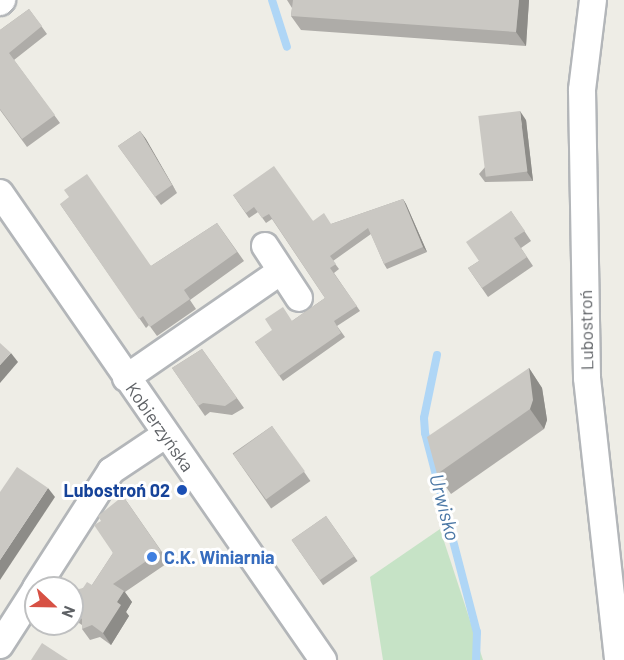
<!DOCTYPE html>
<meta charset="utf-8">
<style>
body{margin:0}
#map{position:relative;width:624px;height:660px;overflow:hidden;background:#eeede6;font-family:Barlow,sans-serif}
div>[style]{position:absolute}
.green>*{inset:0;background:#c6e3c6}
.stream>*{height:8px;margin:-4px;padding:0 4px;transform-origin:4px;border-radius:4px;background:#afd6f6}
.roads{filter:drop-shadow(2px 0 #b3b6b9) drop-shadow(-2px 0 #b3b6b9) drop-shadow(0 2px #b3b6b9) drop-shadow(0 -2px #b3b6b9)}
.minor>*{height:26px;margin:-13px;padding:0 13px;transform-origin:13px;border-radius:13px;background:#fff}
.wall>*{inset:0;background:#aeaca8;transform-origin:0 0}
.shaded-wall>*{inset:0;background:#8d8c88}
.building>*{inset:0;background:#cac8c3;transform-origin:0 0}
.dots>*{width:16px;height:16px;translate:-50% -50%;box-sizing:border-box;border:3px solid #fff;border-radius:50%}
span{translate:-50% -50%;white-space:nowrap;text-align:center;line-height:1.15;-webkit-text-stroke:6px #fff;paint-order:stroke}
.street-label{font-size:18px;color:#5e6165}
.transit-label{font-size:18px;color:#164399;font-weight:700}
.right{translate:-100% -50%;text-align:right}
.shop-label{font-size:18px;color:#366cbe;font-weight:700}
.left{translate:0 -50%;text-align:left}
.water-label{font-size:20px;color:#4c78a6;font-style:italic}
.north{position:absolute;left:24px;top:576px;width:60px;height:60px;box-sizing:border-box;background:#fff;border:2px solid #bfc0c1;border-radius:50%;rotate:112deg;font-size:16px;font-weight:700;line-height:24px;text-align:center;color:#5e6165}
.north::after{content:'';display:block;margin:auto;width:21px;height:27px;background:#d75144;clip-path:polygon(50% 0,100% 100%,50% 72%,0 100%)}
</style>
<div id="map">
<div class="green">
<i style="clip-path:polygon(440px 529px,483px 660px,383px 660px,370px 577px)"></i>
</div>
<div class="stream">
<i style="left:272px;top:0;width:49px;rotate:72.3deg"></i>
<i style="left:437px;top:355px;width:64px;rotate:101.7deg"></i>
<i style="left:424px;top:418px;width:15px;rotate:86deg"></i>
<i style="left:425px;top:433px;width:206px;rotate:75.4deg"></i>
<i style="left:477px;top:632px;width:28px;rotate:92deg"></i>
</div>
<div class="roads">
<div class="minor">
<i style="left:593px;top:0;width:91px;rotate:97deg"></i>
<i style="left:582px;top:90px;width:288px;rotate:89deg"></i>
<i style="left:587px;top:378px;width:284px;rotate:83.7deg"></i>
<i style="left:0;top:2px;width:3px;rotate:-45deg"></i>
<i style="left:0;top:193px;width:568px;rotate:55.33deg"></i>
<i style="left:265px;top:246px;width:62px;rotate:56.8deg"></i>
<i style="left:126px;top:378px;width:188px;rotate:-34.6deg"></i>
<i style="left:36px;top:588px;width:139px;rotate:-57.3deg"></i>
<i style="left:111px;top:471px;width:65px;rotate:-33.7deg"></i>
<i style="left:0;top:645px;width:67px;rotate:-57.3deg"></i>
</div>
</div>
<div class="wall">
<i style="clip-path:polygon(287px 0,529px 0,526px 46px,301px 30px,291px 16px,292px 8px)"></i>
<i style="clip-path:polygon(29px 9px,47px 34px,14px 60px,60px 123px,27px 147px,0 110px,0 30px)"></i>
<i style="clip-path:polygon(526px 120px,533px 181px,485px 182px,479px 174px)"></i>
<i style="clip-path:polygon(140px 131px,177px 193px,161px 205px,118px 146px)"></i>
<i style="clip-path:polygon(233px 195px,313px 221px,331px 224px,403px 199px,406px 204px,427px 252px,387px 269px,384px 264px,371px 234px,333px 261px,339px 269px,334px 273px,360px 311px,337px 326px,345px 337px,283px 381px,255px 342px,292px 321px,325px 298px,272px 219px,266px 223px,258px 212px,249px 218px)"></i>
<i style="clip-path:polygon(60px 204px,151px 266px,217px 223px,244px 261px,190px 300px,196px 309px,157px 336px,149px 325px,146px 328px)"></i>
<i style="clip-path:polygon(511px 211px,531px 241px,521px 248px,533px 266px,488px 297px,468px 268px,479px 261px)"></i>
<i style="clip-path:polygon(202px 349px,244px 408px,232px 415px,210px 412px,205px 416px,172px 368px)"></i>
<i style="clip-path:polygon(529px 368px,542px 388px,547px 420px,544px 429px,451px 494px,437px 474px)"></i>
<i style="left:272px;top:426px;width:67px;height:48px;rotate:55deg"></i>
<i style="clip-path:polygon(123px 496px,169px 562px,125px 592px,132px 602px,126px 612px,129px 616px,111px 645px,100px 637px,90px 640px,82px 629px,82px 625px,76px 621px,72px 615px,72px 599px,83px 588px,92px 585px,113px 553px,101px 521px)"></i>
<i style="left:326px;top:516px;width:55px;height:42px;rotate:55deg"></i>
</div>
<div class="shaded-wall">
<i style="clip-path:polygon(519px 0,529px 0,526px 46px,516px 32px)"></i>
<i style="clip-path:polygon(520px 111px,526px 120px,533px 181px,527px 172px)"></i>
<i style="clip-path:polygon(140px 131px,146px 139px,177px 193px,172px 185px)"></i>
<i style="clip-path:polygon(403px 199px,406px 204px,427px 252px,423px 247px)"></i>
<i style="clip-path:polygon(11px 353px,18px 362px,0 383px,0 365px)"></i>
<i style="clip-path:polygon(529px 368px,542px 388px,547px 420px,544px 429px,530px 409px)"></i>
<i style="clip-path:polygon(48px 488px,55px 497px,0 580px,0 560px)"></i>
<i style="clip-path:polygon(124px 591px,132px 602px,126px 612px,129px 616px,111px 645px,103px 633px,117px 602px)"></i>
</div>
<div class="building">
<i style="clip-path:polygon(291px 0,519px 0,516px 32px,291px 16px,293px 0)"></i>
<i style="clip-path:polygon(29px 9px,42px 26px,9px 53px,55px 115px,22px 139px,0 109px,0 30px)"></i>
<i style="left:520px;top:111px;width:61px;height:42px;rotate:83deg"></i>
<i style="clip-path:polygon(140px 131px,172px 185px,155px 197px,118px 146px)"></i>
<i style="clip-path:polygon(274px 166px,313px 221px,324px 213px,331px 224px,403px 199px,423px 247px,384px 264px,368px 228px,330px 256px,336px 264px,330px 268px,357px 306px,334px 321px,341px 333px,279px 376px,255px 342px,272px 330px,265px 319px,283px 307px,292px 321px,325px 298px,269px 214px,262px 218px,254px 207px,246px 213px,233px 195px)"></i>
<i style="clip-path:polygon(87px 174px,151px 266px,217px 223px,237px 252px,184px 290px,190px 299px,150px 327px,143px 316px,139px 319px,60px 204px,69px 197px,64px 190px)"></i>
<i style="clip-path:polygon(511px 211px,525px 231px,514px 238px,527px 257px,482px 288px,468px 268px,479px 261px,466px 242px)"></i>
<i style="clip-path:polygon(0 343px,11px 353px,0 365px)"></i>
<i style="clip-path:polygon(202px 349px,237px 398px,225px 406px,203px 403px,198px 406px,172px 368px)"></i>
<i style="clip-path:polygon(529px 368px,533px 400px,530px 409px,437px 474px,427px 437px)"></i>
<i style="left:272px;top:426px;width:56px;height:48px;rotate:54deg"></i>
<i style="clip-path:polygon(17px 467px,48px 488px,0 560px,0 492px)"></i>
<i style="clip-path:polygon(123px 496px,161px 551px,113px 584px,124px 591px,117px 602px,121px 605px,103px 633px,92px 625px,82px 629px,82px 619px,72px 612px,72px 599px,75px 590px,83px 588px,87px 582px,92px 585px,113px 553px,94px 525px,101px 521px,98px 516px)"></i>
<i style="left:326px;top:516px;width:49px;height:42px;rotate:55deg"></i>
<i style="clip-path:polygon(42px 643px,68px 660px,31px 660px)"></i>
</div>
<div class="dots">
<i style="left:182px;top:490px;background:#1a4fb4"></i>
<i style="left:152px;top:557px;background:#3f7fe0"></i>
</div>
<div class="street-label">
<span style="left:586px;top:330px;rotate:-91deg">Lubostroń</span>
<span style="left:160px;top:427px;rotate:55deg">Kobierzyńska</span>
</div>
<div class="transit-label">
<span class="right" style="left:170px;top:490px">Lubostroń 02</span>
</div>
<div class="shop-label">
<span class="left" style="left:164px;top:557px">C.K. Winiarnia</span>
</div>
<div class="water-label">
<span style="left:445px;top:507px;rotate:75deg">Urwisko</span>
</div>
<div class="north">N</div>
</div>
